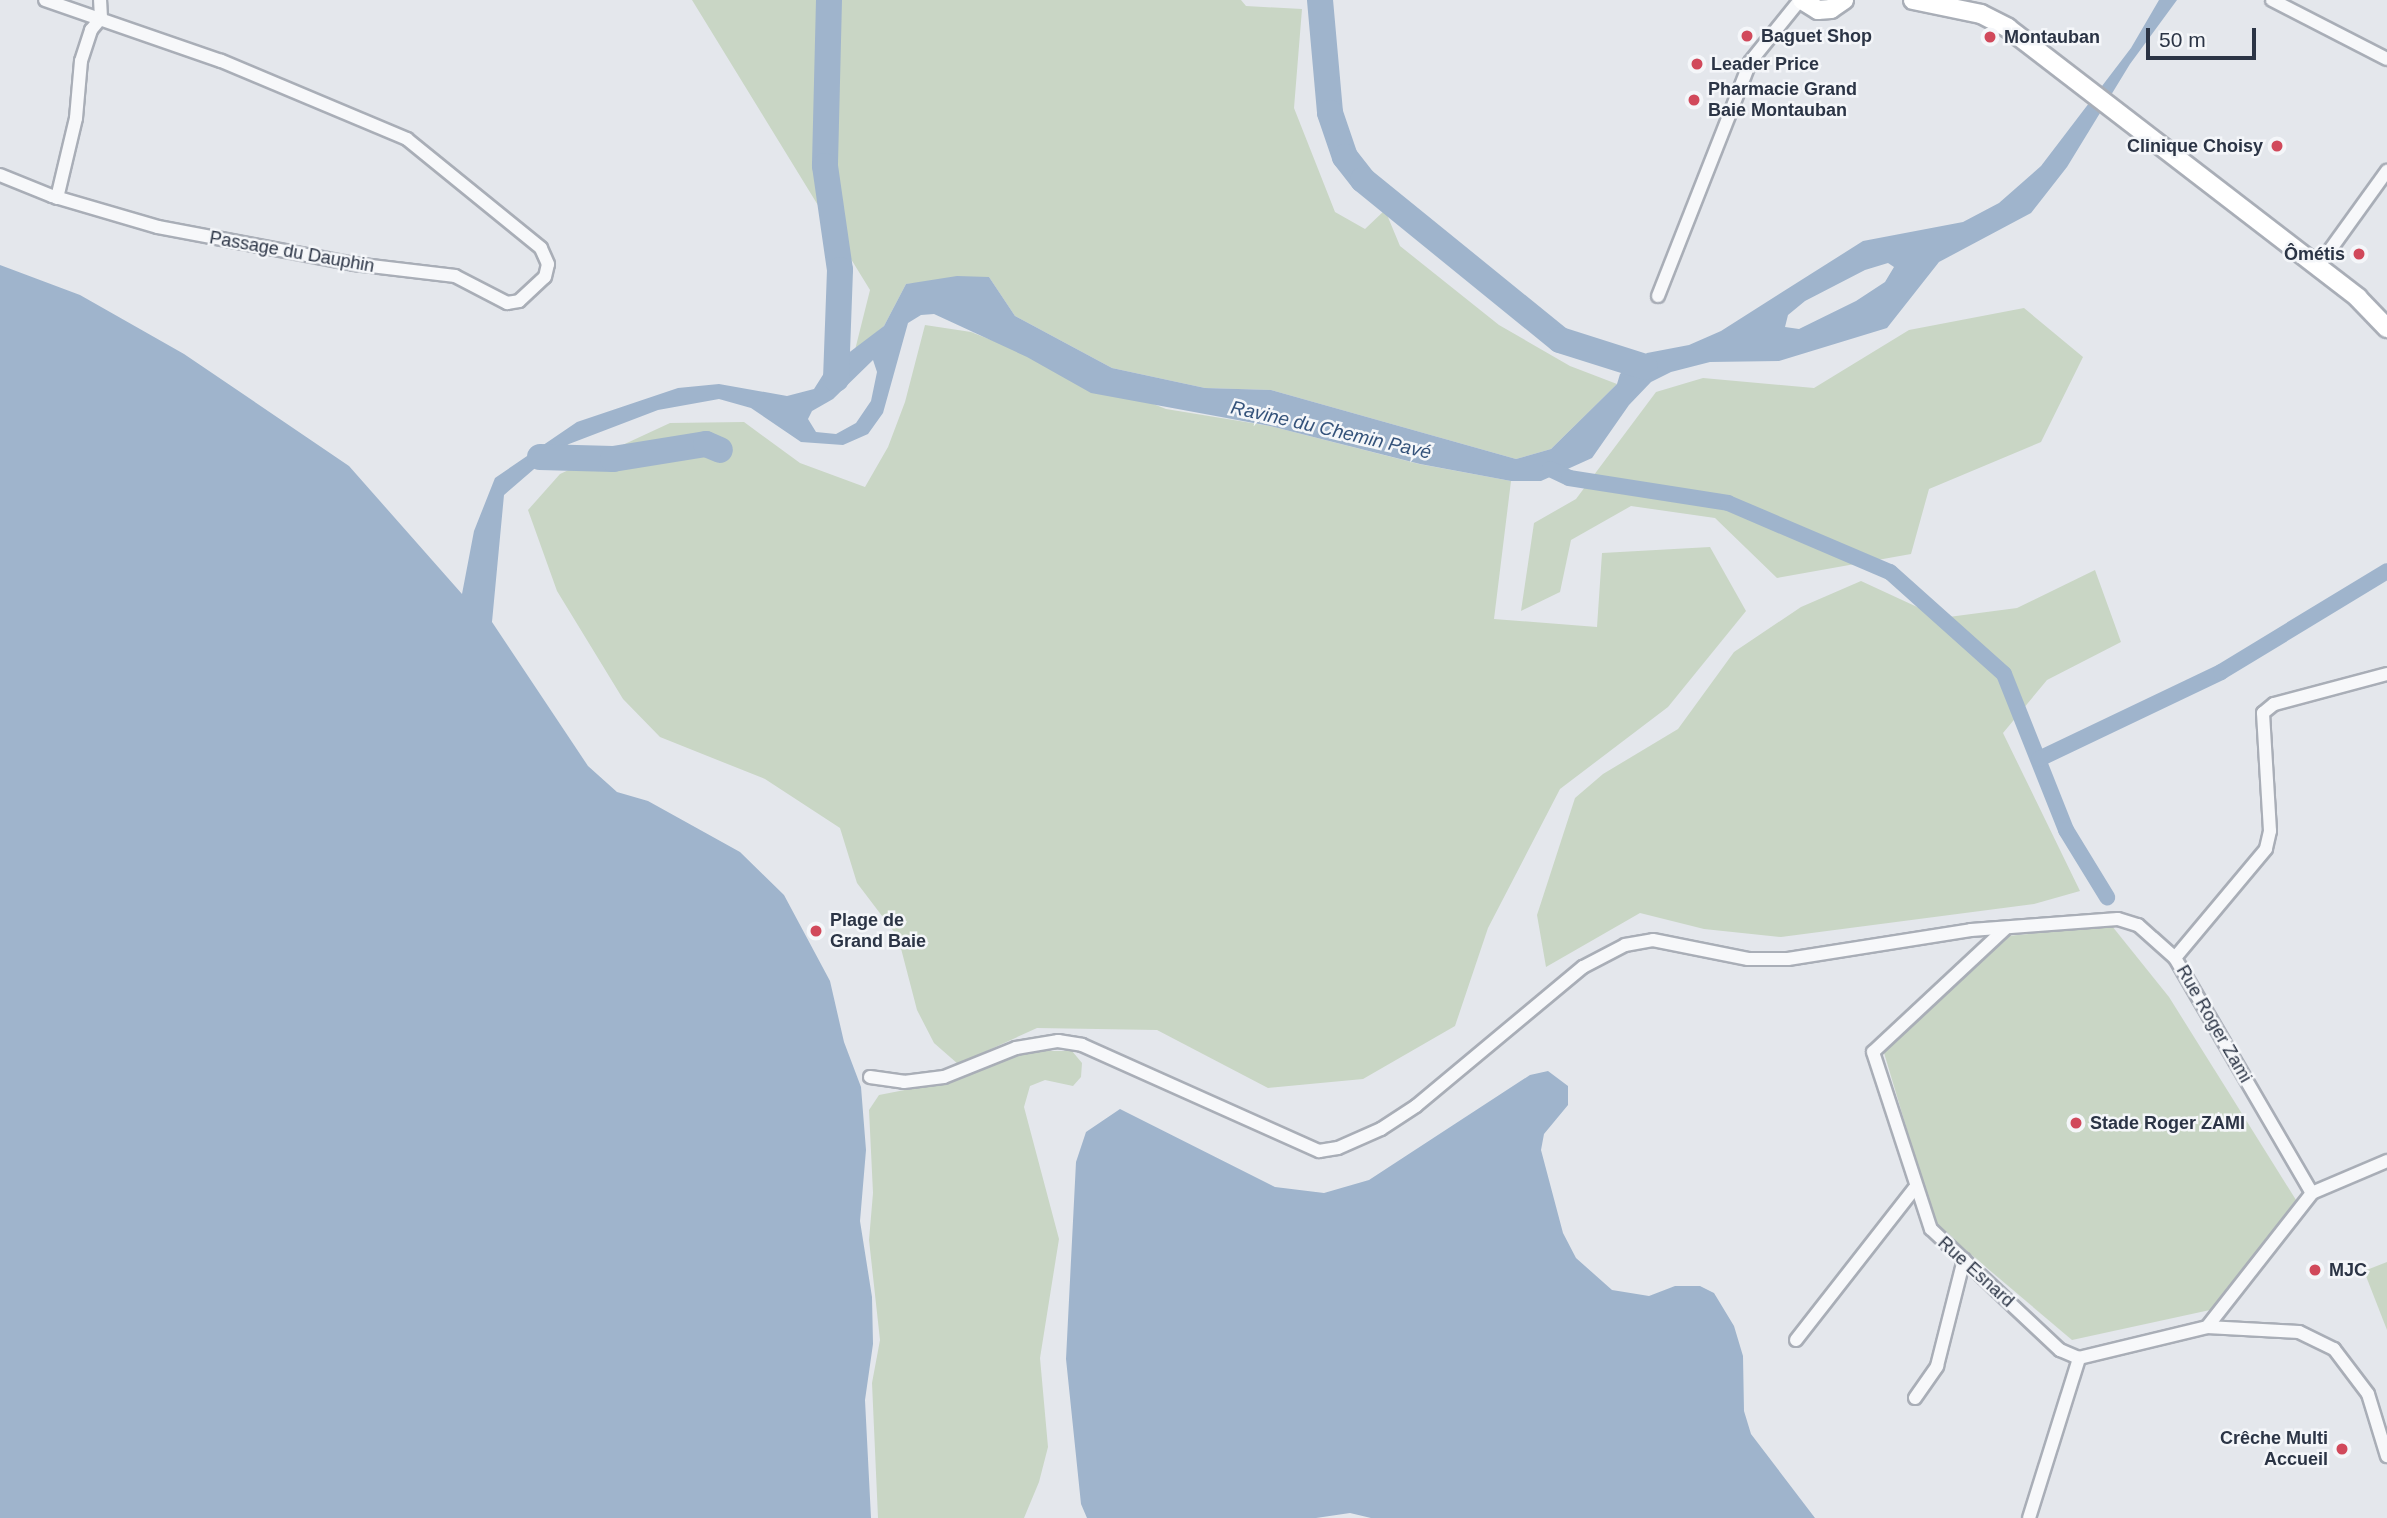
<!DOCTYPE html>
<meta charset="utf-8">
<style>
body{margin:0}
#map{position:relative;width:2387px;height:1518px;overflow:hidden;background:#e4e7ec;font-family:Arial,sans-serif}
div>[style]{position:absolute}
.green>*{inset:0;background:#c9d6c5}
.water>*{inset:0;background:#9fb4cc}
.canal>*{height:16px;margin:-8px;padding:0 8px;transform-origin:8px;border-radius:8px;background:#9fb4cc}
.river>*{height:26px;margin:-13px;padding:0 13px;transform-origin:13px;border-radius:13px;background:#9fb4cc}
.roads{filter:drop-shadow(2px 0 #a9aeb7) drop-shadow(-2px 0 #a9aeb7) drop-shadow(0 2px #a9aeb7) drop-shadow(0 -2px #a9aeb7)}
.minor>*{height:12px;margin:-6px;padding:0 6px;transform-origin:6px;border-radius:6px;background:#f7f8fa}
.secondary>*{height:18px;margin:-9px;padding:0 9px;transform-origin:9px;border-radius:9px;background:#fff}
.dots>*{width:19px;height:19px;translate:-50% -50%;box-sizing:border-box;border:4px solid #f4f6f9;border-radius:50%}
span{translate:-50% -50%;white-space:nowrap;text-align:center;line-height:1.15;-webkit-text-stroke:5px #f4f6f9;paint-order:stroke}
.poi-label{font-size:18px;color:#2b3445;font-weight:700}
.left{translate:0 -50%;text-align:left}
.right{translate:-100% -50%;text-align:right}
.street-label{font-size:18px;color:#2b3445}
.water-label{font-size:19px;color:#34527a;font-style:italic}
.scale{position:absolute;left:2146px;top:28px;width:110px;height:32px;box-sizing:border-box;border:4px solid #2b3445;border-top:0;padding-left:9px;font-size:21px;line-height:24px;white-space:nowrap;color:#2b3445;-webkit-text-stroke:5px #f4f6f9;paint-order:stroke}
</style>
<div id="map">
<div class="green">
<i style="clip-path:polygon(692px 0,1241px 0,1246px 6px,1302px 9px,1294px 108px,1335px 212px,1365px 229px,1385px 210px,1400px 246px,1499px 325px,1570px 366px,1617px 384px,1551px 449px,1516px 459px,1271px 390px,1205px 388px,1112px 368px,1015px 316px,989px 277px,906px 284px,884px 326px,855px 350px,870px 290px)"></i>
<i style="clip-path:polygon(2024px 308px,2083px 357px,2041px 442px,1929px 489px,1911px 554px,1777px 578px,1715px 518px,1631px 506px,1571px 540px,1560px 592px,1521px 611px,1534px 523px,1576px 499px,1656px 392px,1703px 378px,1814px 388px,1909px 330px)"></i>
<i style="clip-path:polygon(925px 325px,971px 332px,1166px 409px,1270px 426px,1419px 464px,1511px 481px,1494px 619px,1597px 627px,1602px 553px,1710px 547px,1746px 611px,1668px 707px,1560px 789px,1488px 928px,1455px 1026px,1363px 1079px,1268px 1088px,1157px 1030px,1037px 1028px,958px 1064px,934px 1043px,917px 1010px,898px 937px,857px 883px,840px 828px,765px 779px,660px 737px,623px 699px,557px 591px,528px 510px,560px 474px,670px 423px,744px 422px,800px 463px,865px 487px,888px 447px,905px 402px)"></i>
<i style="clip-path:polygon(2095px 570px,2121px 642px,2047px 680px,2003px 733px,2080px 891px,2034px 904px,1781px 937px,1704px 929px,1640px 913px,1546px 967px,1537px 915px,1575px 798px,1603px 774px,1678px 729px,1734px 652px,1801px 607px,1861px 581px,1941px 618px,2017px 608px)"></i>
<i style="clip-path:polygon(2112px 926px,2169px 997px,2296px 1200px,2210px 1310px,2072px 1340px,1935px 1224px,1882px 1046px,1996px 937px)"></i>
<i style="clip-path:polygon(1030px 1051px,1072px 1051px,1082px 1063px,1081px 1077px,1073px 1086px,1045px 1080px,1030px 1086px,1024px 1107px,1059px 1239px,1040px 1358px,1048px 1447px,1039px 1482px,1024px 1518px,878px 1518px,872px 1383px,880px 1340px,869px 1240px,873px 1193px,869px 1110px,879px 1095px,951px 1081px)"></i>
<i style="clip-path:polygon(2387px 1262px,2387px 1330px,2364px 1271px)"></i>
</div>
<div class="water">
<i style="clip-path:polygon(evenodd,2159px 0,2177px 0,2130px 64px,2067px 167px,2031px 213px,1939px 262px,1887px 328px,1779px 361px,1710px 362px,1671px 372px,1651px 382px,1629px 405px,1592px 458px,1541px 481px,1511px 481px,1420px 464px,1270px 426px,1091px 393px,1027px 357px,934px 314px,921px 315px,908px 323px,883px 413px,868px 434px,843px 445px,801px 442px,751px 408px,719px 399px,658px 410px,569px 444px,548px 457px,504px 495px,492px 622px,588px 766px,617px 792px,648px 801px,740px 852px,784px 895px,830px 981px,844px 1042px,861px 1087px,866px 1150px,860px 1221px,872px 1297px,873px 1344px,865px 1400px,871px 1518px,0 1518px,0 265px,80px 295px,184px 354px,349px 466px,462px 594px,474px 531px,495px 478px,577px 422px,678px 388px,719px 384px,787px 396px,814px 389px,826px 370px,884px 326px,906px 284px,957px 276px,989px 277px,1015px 316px,1112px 368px,1205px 388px,1271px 390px,1516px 459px,1551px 449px,1617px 384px,1620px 374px,1647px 353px,1689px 345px,1721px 331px,1863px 241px,1963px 222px,1999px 203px,2041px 166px,2131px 48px,2159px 0,1888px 263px,1894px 267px,1885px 282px,1856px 301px,1799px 329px,1785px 327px,1788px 315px,1805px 301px,1865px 270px,1888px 263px,2159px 0,873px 360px,877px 372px,871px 401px,856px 423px,836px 434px,816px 432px,808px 419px,812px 411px,833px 399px,873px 360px)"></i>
<i style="clip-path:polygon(1548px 1071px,1568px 1086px,1568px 1105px,1544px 1134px,1541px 1150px,1563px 1233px,1576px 1258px,1612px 1290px,1649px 1296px,1675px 1286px,1700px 1286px,1714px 1293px,1734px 1326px,1743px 1356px,1744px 1411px,1751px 1434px,1815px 1518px,1371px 1518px,1350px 1513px,1316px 1518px,1087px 1518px,1081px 1504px,1066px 1359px,1076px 1162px,1086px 1132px,1120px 1109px,1275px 1187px,1324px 1193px,1369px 1180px,1530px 1075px)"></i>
</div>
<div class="canal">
<i style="left:1550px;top:469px;width:21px;rotate:25deg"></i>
<i style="left:1569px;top:478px;width:161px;rotate:8.9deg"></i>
<i style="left:1728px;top:503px;width:176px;rotate:23.1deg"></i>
<i style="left:1890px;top:572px;width:153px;rotate:41.8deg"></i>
<i style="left:2004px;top:674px;width:168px;rotate:68.3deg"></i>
<i style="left:2066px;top:830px;width:79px;rotate:58.5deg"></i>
<i style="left:2039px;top:759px;width:202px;rotate:-25.5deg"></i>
<i style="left:2221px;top:672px;width:194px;rotate:-31.3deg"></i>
</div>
<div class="river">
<i style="left:829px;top:0;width:166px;rotate:91.4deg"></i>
<i style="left:825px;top:166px;width:105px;rotate:81.8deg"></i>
<i style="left:840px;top:270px;width:109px;rotate:92.1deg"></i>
<i style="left:1320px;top:0;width:113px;rotate:84.9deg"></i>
<i style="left:1330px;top:113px;width:46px;rotate:71.2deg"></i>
<i style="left:1345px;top:157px;width:29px;rotate:52deg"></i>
<i style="left:1363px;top:180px;width:254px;rotate:39.1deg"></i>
<i style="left:1560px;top:340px;width:89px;rotate:17.6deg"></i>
<i style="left:540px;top:457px;width:73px;rotate:1.6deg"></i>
<i style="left:613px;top:459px;width:94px;rotate:-9.2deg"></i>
<i style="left:706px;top:444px;width:15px;rotate:23deg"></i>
</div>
<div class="roads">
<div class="minor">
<i style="left:2272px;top:0;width:129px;rotate:27.2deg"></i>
<i style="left:0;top:175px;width:56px;rotate:22deg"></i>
<i style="left:52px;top:196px;width:110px;rotate:16.3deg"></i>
<i style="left:158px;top:227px;width:199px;rotate:10.7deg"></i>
<i style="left:354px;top:264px;width:102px;rotate:6.8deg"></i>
<i style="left:455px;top:276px;width:59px;rotate:27.4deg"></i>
<i style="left:507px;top:303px;width:12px;rotate:-9deg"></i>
<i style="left:519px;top:301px;width:35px;rotate:-43deg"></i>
<i style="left:545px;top:277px;width:13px;rotate:-77deg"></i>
<i style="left:548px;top:264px;width:17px;rotate:-114deg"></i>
<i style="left:541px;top:248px;width:173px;rotate:-140.9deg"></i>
<i style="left:407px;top:139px;width:202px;rotate:-157.2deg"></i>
<i style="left:221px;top:61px;width:186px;rotate:-160.9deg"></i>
<i style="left:57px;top:198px;width:82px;rotate:-76.6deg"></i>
<i style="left:76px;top:118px;width:57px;rotate:-85deg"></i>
<i style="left:81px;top:61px;width:33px;rotate:-72deg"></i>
<i style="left:91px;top:30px;width:16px;rotate:-50deg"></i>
<i style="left:101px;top:18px;width:18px;rotate:-93deg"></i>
<i style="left:2317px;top:268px;width:120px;rotate:-54.2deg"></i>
<i style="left:1658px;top:296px;width:251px;rotate:-68.5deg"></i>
<i style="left:1750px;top:62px;width:80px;rotate:-51.1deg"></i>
<i style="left:2387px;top:674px;width:117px;rotate:165.1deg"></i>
<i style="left:2274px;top:704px;width:14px;rotate:141deg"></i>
<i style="left:2263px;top:713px;width:118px;rotate:86.6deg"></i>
<i style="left:2270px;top:831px;width:18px;rotate:103deg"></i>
<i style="left:2266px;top:849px;width:142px;rotate:129.9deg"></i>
<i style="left:2175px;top:958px;width:272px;rotate:59.8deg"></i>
<i style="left:2312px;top:1193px;width:82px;rotate:-23.1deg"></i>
<i style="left:2005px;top:929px;width:180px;rotate:137deg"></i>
<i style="left:1873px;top:1052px;width:186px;rotate:71.9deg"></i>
<i style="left:1931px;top:1229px;width:177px;rotate:43.2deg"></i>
<i style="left:2060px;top:1350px;width:21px;rotate:23deg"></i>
<i style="left:2079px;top:1358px;width:132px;rotate:-13.6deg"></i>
<i style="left:2207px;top:1327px;width:170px;rotate:-51.9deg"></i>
<i style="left:870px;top:1077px;width:34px;rotate:8deg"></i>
<i style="left:904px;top:1082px;width:40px;rotate:-7.1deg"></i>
<i style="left:944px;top:1077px;width:78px;rotate:-21.9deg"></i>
<i style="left:1016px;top:1048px;width:43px;rotate:-9.5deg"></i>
<i style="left:1058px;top:1041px;width:24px;rotate:9deg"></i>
<i style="left:1082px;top:1045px;width:260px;rotate:24.1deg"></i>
<i style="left:1319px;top:1151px;width:19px;rotate:-9deg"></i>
<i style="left:1338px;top:1148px;width:47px;rotate:-23.8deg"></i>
<i style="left:1381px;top:1129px;width:42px;rotate:-33.3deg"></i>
<i style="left:1416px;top:1106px;width:217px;rotate:-39.8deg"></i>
<i style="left:1583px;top:967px;width:47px;rotate:-27.6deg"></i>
<i style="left:1625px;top:945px;width:28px;rotate:-10deg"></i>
<i style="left:1653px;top:940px;width:97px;rotate:11.3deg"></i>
<i style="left:1748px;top:959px;width:40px"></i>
<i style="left:1788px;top:959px;width:185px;rotate:-9deg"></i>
<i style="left:1971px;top:930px;width:147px;rotate:-4.3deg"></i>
<i style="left:2118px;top:919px;width:21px;rotate:17deg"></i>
<i style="left:2138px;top:925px;width:50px;rotate:41.7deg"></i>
<i style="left:2207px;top:1327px;width:92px;rotate:3.1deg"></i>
<i style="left:2299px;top:1332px;width:39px;rotate:26deg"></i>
<i style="left:2334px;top:1349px;width:56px;rotate:52.9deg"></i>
<i style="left:2368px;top:1394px;width:65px;rotate:73deg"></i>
<i style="left:1796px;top:1340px;width:192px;rotate:-52deg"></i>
<i style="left:1915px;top:1398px;width:39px;rotate:-55deg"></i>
<i style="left:1937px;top:1366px;width:110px;rotate:-75.8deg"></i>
<i style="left:2029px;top:1518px;width:168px;rotate:-72.6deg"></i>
</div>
<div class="secondary">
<i style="left:1802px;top:0;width:19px;rotate:32deg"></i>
<i style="left:1818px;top:10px;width:13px;rotate:-4deg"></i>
<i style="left:1831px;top:9px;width:16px;rotate:-35deg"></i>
<i style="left:1913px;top:0;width:69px;rotate:11.6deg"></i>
<i style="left:1981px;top:14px;width:30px;rotate:27deg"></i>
<i style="left:2008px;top:28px;width:442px;rotate:37.6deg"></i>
<i style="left:2358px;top:298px;width:42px;rotate:46deg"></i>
</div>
</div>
<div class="dots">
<i style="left:1747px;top:36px;background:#d1495b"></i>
<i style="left:1990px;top:37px;background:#d1495b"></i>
<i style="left:1697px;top:64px;background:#d1495b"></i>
<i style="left:1694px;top:100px;background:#d1495b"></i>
<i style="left:2277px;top:146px;background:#d1495b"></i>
<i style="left:2359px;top:254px;background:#d1495b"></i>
<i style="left:816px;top:931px;background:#d1495b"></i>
<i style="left:2076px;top:1123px;background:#d1495b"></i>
<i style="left:2315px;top:1270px;background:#d1495b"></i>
<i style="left:2342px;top:1449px;background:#d1495b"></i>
</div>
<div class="poi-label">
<span class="left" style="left:1761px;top:36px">Baguet Shop</span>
<span class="left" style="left:2004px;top:37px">Montauban</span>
<span class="left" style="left:1711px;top:64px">Leader Price</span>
<span class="left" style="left:1708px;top:100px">Pharmacie Grand<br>Baie Montauban</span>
<span class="right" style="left:2263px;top:146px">Clinique Choisy</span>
<span class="right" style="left:2345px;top:254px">Ômétis</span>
<span class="left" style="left:830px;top:931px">Plage de<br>Grand Baie</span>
<span class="left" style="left:2090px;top:1123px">Stade Roger ZAMI</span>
<span class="left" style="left:2329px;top:1270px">MJC</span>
<span class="right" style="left:2328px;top:1449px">Crêche Multi<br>Accueil</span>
</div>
<div class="street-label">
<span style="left:292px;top:252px;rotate:10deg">Passage du Dauphin</span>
<span style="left:2214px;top:1024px;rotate:60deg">Rue Roger Zami</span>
<span style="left:1976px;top:1272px;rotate:42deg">Rue Esnard</span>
</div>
<div class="water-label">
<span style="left:1331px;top:430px;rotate:13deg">Ravine du Chemin Pavé</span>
</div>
<div class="scale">50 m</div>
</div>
